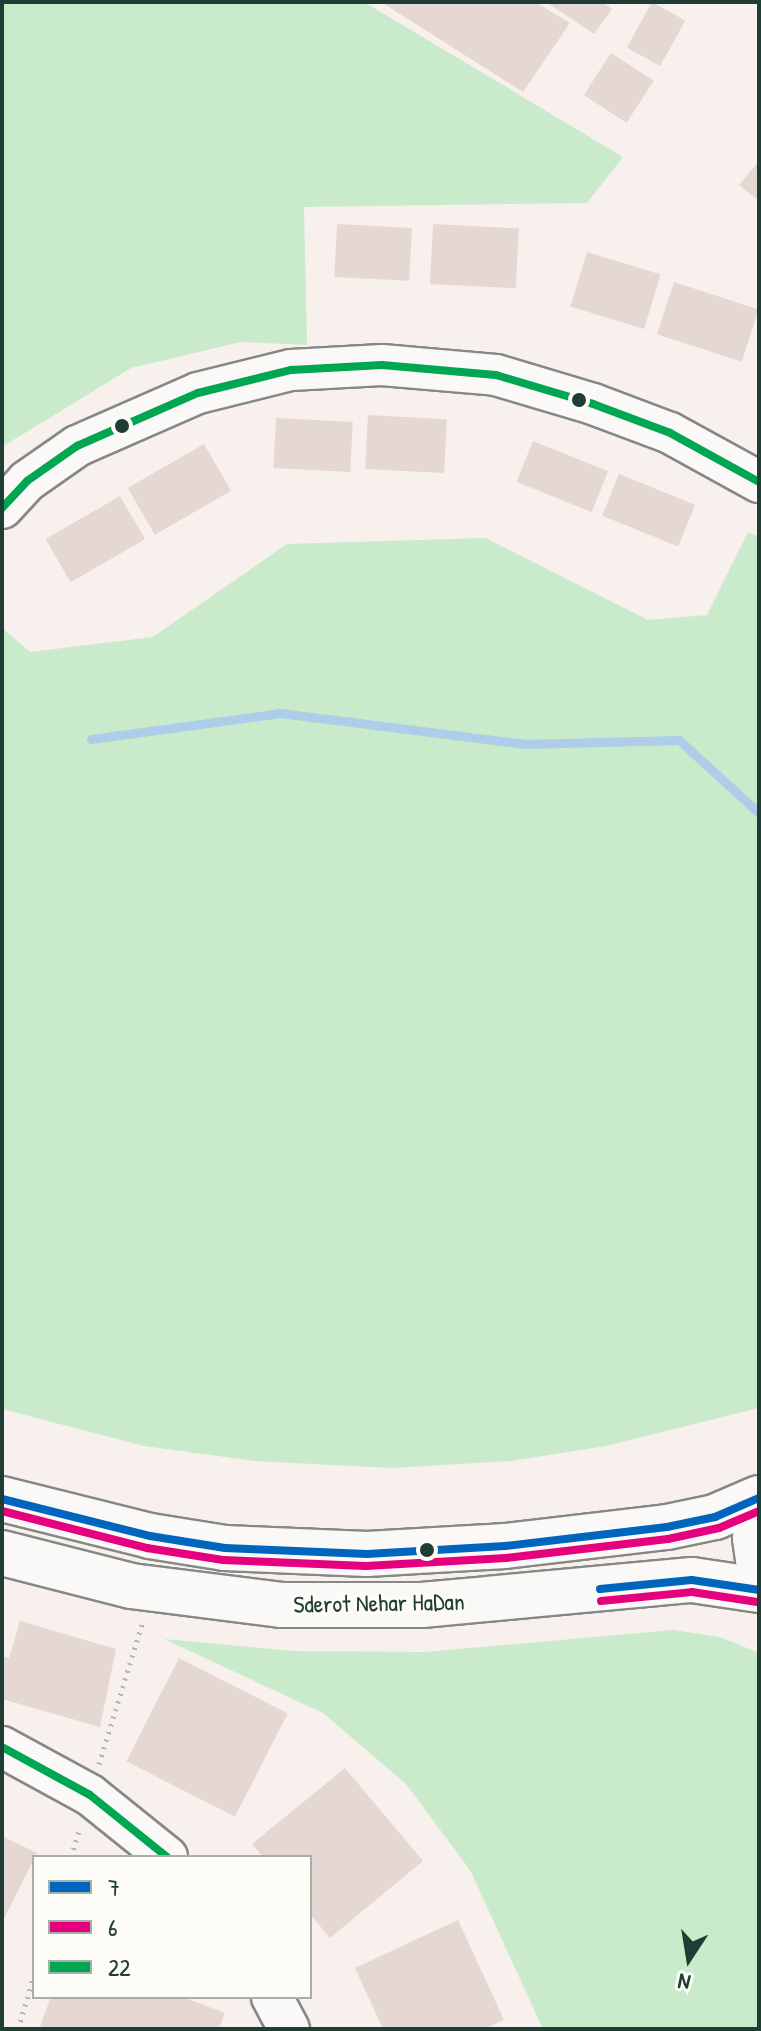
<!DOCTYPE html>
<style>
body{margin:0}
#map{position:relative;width:761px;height:2031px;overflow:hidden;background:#f7f0ec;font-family:"Patrick Hand",sans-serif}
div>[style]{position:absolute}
.green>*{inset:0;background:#c9eacb}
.stream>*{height:9px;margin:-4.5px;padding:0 4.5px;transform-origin:4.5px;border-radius:4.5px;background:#adcde9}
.building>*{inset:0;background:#e5d8d3;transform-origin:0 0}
.path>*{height:5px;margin-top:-2.5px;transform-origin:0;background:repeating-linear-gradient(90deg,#b4b6b4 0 2px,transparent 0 8px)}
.roads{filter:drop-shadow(2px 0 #868885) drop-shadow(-2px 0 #868885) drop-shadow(0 2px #868885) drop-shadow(0 -2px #868885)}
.minor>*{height:40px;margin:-20px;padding:0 20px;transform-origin:20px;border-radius:20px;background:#faf9f7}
.major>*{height:44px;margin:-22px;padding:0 22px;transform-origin:22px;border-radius:22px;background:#faf9f7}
.bus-1>*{height:8px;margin:-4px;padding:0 4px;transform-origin:4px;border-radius:4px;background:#0065bd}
.bus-2>*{height:8px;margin:-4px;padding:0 4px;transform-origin:4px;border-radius:4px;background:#e5007d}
.bus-3>*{height:8px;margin:-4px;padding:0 4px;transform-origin:4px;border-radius:4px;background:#00a651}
.dots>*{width:22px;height:22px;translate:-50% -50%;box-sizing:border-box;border:4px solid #fdfcf7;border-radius:50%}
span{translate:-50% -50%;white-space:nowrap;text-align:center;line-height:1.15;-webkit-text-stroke:6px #fdfcf7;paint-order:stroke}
.street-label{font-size:24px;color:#1f3d34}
.frame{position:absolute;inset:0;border:4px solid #1f3d34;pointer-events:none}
.legend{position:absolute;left:32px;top:1855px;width:280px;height:144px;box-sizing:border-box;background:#fdfcf7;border:2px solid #a4b0a9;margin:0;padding:10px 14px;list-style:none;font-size:24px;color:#1f3d34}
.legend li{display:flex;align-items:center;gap:16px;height:40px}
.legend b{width:40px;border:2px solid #a4b0a9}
.north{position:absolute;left:649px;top:1919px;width:80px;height:80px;-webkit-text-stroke:6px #fdfcf7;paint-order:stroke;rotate:192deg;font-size:22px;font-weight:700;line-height:32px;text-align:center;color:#1f3d34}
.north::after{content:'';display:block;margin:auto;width:28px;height:36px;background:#1f3d34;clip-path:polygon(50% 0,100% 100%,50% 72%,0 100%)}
</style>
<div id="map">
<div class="green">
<i style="clip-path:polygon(2px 2px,364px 2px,623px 157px,587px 203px,304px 207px,307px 345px,241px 342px,131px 368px,2px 447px)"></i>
<i style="clip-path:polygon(748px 532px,759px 537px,759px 1408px,606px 1446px,511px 1461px,392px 1468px,255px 1461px,144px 1446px,2px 1409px,2px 628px,30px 652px,153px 637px,287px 544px,485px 538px,648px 620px,707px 615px)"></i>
<i style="clip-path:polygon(673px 1630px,720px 1637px,759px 1653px,759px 2029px,543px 2029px,470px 1870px,406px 1784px,323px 1713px,164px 1639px,293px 1651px,425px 1652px)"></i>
</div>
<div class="stream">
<i style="left:91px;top:739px;width:191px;rotate:-7.8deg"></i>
<i style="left:280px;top:713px;width:246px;rotate:7.2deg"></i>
<i style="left:524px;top:744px;width:155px;rotate:-1.5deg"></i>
<i style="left:679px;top:740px;width:108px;rotate:42.4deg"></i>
</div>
<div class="building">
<i style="clip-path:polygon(381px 2px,535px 2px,570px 23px,523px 92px)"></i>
<i style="clip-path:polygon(546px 2px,602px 2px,612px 9px,594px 34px)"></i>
<i style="left:652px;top:2px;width:38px;height:52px;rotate:29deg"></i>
<i style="left:611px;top:53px;width:51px;height:50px;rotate:33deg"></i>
<i style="clip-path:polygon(759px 161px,759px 201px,739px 185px)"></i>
<i style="left:337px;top:224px;width:75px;height:53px;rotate:3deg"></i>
<i style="left:433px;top:224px;width:86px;height:60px;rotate:3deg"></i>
<i style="left:587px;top:252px;width:77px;height:57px;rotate:17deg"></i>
<i style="left:674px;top:282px;width:89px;height:55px;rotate:18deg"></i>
<i style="left:368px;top:415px;width:79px;height:54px;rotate:3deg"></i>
<i style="left:276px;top:418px;width:77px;height:50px;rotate:3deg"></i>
<i style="left:533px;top:441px;width:81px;height:44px;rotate:22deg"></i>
<i style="left:204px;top:444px;width:54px;height:88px;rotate:60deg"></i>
<i style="left:619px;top:474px;width:82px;height:45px;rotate:22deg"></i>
<i style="left:120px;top:496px;width:50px;height:86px;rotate:60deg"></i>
<i style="clip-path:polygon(20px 1621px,116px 1649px,100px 1727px,2px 1699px,2px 1656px,9px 1658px)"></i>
<i style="left:179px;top:1658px;width:122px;height:116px;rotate:27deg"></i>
<i style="clip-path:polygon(345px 1768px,423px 1861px,330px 1938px,310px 1914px,310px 1857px,263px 1857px,252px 1844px)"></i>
<i style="clip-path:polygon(2px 1836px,37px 1853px,2px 1923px)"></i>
<i style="clip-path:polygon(458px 1920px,504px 2020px,484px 2029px,383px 2029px,355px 1968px)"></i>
<i style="clip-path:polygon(51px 1997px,183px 1997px,225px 2013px,219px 2029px,48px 2029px,40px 2026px)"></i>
</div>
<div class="path">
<i style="left:99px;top:1764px;width:150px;rotate:-72.9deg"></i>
<i style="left:71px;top:1857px;width:31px;rotate:-73deg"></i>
<i style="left:18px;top:2029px;width:55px;rotate:-73.2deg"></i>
</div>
<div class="roads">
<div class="minor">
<i style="left:2px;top:508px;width:37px;rotate:-47deg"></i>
<i style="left:27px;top:481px;width:61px;rotate:-35deg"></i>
<i style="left:77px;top:446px;width:132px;rotate:-23.7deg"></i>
<i style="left:198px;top:393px;width:96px;rotate:-13.9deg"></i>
<i style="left:291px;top:370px;width:91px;rotate:-3.1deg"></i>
<i style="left:382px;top:365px;width:114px;rotate:5deg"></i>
<i style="left:496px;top:375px;width:101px;rotate:16.6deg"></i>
<i style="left:593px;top:404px;width:82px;rotate:20.6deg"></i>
<i style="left:670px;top:433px;width:102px;rotate:28.8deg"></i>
<i style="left:2px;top:1747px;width:100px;rotate:28.6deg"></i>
<i style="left:90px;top:1795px;width:99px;rotate:38.8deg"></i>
<i style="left:272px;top:1997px;width:36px;rotate:62deg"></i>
</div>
<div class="major">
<i style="left:2px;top:1499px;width:153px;rotate:14deg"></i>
<i style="left:150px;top:1536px;width:76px;rotate:9.1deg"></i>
<i style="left:225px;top:1548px;width:142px;rotate:2.4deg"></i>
<i style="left:367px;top:1554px;width:138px;rotate:-3.3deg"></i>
<i style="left:505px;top:1546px;width:163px;rotate:-6.7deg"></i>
<i style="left:667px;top:1527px;width:49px;rotate:-11.8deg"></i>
<i style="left:715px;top:1517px;width:48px;rotate:-23.4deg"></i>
<i style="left:759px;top:1516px;width:22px;rotate:100deg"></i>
<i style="left:755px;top:1538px;width:28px;rotate:82deg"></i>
<i style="left:2px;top:1553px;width:133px;rotate:14.3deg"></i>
<i style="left:131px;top:1586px;width:151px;rotate:7.2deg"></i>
<i style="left:281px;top:1605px;width:141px"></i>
<i style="left:422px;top:1605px;width:271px;rotate:-5.3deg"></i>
<i style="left:692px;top:1580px;width:68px;rotate:8.5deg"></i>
</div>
</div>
<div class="bus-1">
<i style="left:2px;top:1499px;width:153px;rotate:14deg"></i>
<i style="left:150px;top:1536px;width:76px;rotate:9.1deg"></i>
<i style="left:225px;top:1548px;width:142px;rotate:2.4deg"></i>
<i style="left:367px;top:1554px;width:138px;rotate:-3.3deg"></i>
<i style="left:505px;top:1546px;width:163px;rotate:-6.7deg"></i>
<i style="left:667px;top:1527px;width:49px;rotate:-11.8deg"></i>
<i style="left:715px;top:1517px;width:48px;rotate:-23.4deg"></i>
<i style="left:600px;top:1589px;width:92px;rotate:-5.6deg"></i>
<i style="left:692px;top:1580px;width:68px;rotate:8.5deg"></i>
</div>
<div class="bus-2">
<i style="left:2px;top:1511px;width:150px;rotate:14.3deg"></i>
<i style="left:147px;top:1548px;width:77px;rotate:9deg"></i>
<i style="left:223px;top:1560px;width:143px;rotate:2.4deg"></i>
<i style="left:366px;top:1566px;width:140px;rotate:-3.3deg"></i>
<i style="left:506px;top:1558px;width:163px;rotate:-6.7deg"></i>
<i style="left:668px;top:1539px;width:52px;rotate:-12.2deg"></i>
<i style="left:719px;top:1528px;width:43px;rotate:-23deg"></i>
<i style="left:601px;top:1601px;width:91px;rotate:-5.6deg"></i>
<i style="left:692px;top:1592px;width:66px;rotate:8.7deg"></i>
</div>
<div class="bus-3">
<i style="left:2px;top:508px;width:37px;rotate:-47deg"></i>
<i style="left:27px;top:481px;width:61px;rotate:-35deg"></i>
<i style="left:77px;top:446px;width:132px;rotate:-23.7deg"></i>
<i style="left:198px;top:393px;width:96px;rotate:-13.9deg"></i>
<i style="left:291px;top:370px;width:91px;rotate:-3.1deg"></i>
<i style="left:382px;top:365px;width:114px;rotate:5deg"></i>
<i style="left:496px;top:375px;width:101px;rotate:16.6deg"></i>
<i style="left:593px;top:404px;width:82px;rotate:20.6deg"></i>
<i style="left:670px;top:433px;width:102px;rotate:28.8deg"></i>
<i style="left:2px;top:1747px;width:100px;rotate:28.6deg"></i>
<i style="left:90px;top:1795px;width:99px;rotate:38.8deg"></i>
</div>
<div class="dots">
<i style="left:579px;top:400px;background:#1f3d34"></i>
<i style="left:122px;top:426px;background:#1f3d34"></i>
<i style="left:427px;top:1550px;background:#1f3d34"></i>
</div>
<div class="street-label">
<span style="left:379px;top:1603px;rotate:-1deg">Sderot Nehar HaDan</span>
</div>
<div class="frame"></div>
<ul class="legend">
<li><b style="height:10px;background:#0065bd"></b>7</li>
<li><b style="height:10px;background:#e5007d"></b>6</li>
<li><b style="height:10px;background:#00a651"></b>22</li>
</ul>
<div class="north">N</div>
</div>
